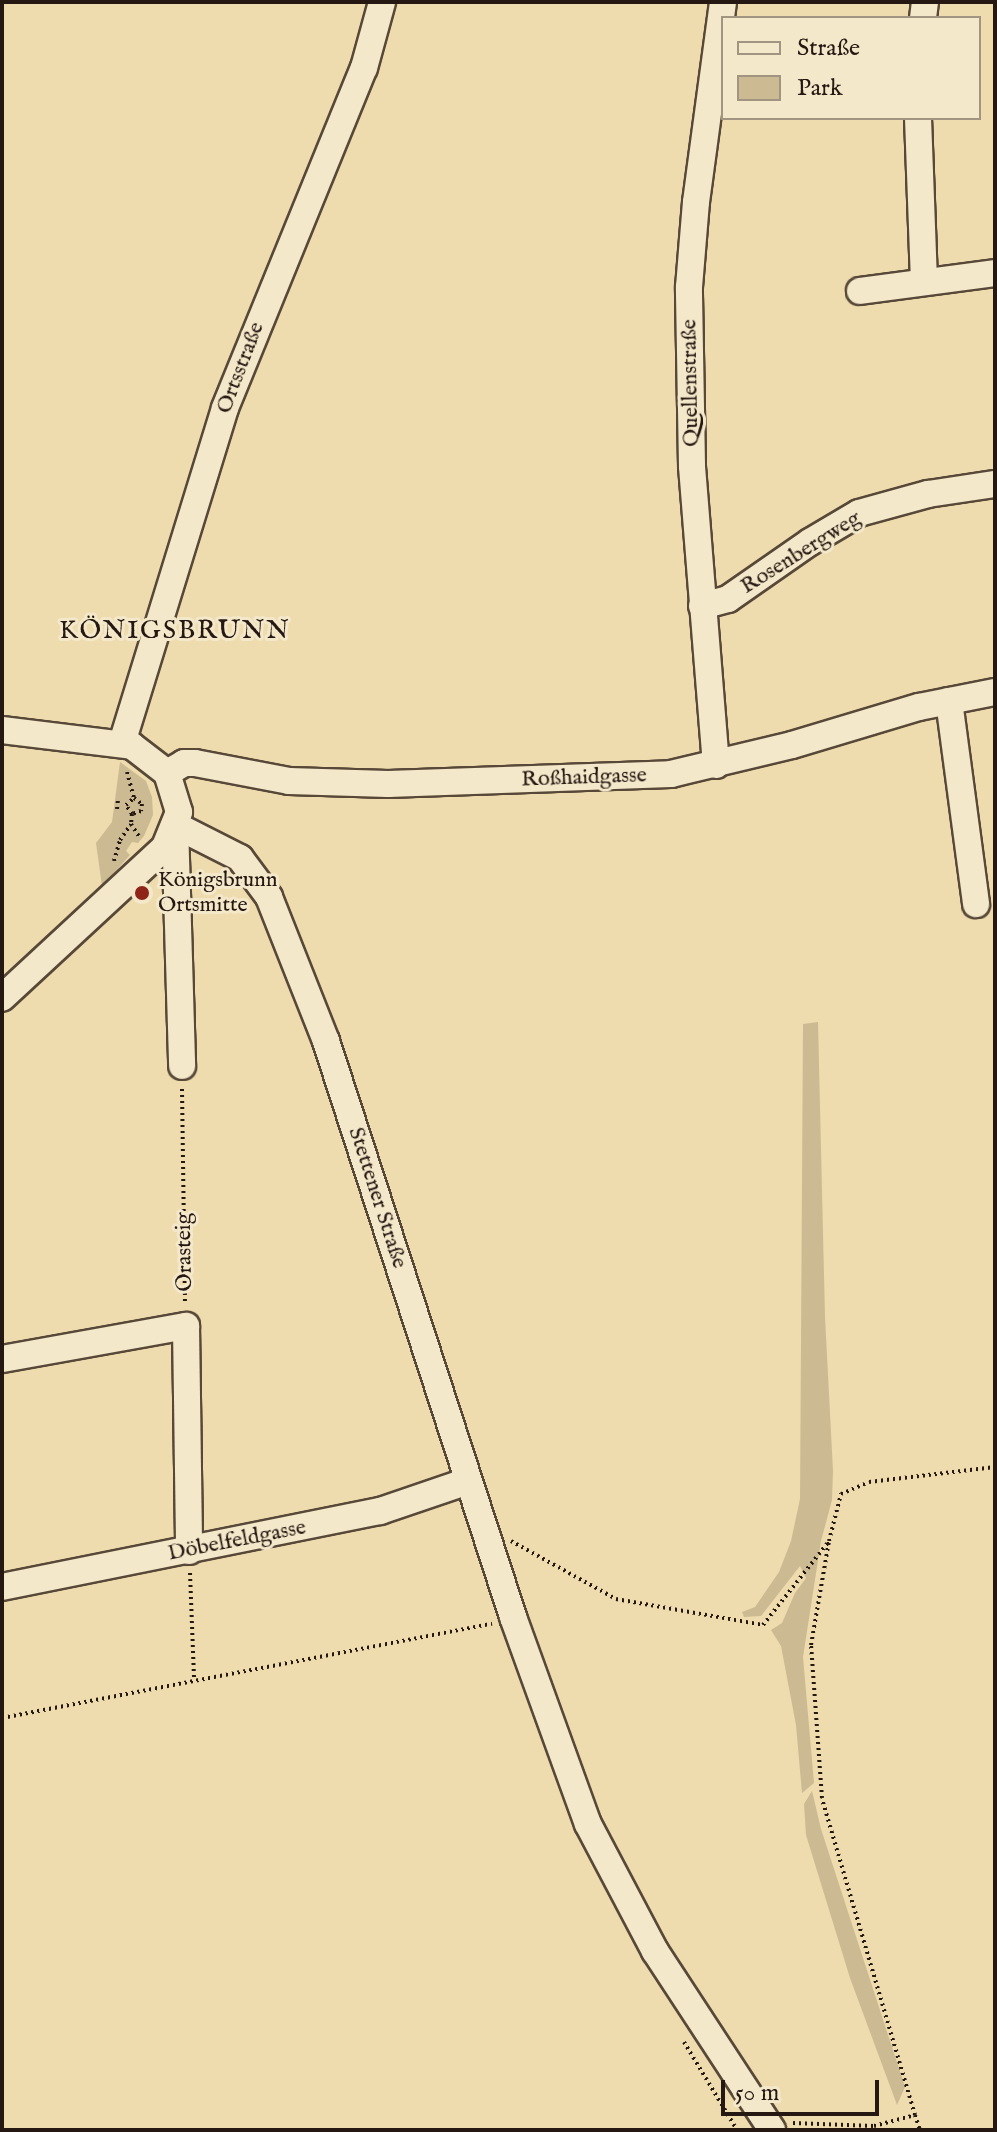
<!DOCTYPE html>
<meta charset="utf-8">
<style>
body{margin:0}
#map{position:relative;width:997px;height:2132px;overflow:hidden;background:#eedbae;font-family:"IM FELL English",serif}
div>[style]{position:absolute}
.green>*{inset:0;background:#ccba93}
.path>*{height:4px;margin-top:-2px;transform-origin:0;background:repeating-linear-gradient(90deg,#251711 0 2px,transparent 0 6px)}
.roads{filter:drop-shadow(2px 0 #574838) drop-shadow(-2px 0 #574838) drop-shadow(0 2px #574838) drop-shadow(0 -2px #574838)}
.minor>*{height:26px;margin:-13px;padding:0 13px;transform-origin:13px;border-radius:13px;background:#f4e8ca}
.dots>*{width:22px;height:22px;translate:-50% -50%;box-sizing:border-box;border:4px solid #f4e8ca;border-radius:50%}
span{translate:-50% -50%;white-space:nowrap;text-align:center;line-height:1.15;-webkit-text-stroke:6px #f4e8ca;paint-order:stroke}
.street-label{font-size:22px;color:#251711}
.poi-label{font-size:22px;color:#251711}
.left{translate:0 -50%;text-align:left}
.quarter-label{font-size:26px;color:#251711;letter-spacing:2px}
.frame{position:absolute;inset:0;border:4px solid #251711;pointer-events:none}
.legend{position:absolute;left:721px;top:16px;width:260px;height:104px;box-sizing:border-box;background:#f4e8ca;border:2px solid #a19480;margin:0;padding:10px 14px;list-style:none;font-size:24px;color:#251711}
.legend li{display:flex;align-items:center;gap:16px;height:40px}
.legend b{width:40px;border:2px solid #a19480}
.scale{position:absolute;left:721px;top:2080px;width:158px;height:36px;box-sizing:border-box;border:4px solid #251711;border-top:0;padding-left:10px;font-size:24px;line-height:28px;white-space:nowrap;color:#251711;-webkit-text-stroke:6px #f4e8ca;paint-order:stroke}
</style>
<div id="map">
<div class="green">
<i style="clip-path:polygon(120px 762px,146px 781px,152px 797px,153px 815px,144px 836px,138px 843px,132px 842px,126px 851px,130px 855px,102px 886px,96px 843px,112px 822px)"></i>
<i style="clip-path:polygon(818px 1022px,825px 1317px,833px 1471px,832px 1500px,821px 1541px,803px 1657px,814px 1783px,802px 1793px,796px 1725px,781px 1646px,771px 1630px,782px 1623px,795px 1593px,806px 1578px,800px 1566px,761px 1616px,744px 1617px,742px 1612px,755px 1607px,779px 1572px,791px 1541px,800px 1499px,803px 1024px)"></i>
<i style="clip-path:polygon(812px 1791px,821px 1829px,905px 2087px,897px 2105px,850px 1978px,806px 1835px,804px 1804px)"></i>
</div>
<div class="path">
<i style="left:127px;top:772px;width:27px;rotate:75deg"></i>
<i style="left:134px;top:798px;width:10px;rotate:37deg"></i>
<i style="left:142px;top:804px;width:7px;rotate:98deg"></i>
<i style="left:141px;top:811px;width:9px;rotate:162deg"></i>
<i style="left:132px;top:814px;width:10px;rotate:96deg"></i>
<i style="left:131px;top:824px;width:17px;rotate:57deg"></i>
<i style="left:117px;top:809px;width:10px;rotate:-84deg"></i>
<i style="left:132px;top:814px;width:11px;rotate:-124deg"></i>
<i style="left:126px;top:805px;width:11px;rotate:-41deg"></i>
<i style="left:114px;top:861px;width:22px;rotate:-74deg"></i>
<i style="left:120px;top:840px;width:19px;rotate:-55deg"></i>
<i style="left:182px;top:1089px;width:215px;rotate:89.2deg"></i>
<i style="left:511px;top:1541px;width:120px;rotate:28.9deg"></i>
<i style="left:616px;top:1599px;width:149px;rotate:10deg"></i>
<i style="left:763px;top:1625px;width:107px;rotate:-51.8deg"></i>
<i style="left:829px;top:1541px;width:49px;rotate:-75.7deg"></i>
<i style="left:841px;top:1494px;width:30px;rotate:-23deg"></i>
<i style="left:869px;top:1482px;width:127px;rotate:-6.8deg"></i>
<i style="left:190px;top:1573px;width:106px;rotate:87.8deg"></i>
<i style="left:2px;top:1718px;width:499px;rotate:-10.9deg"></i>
<i style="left:684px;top:2042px;width:103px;rotate:58.9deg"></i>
<i style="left:915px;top:2115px;width:16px;rotate:72deg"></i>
<i style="left:793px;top:2123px;width:81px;rotate:2.1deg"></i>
<i style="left:874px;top:2126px;width:42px;rotate:-15deg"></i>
<i style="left:915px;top:2115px;width:330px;rotate:-106.4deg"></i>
<i style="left:822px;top:1798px;width:153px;rotate:-94.1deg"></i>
<i style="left:811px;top:1645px;width:106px;rotate:-80.2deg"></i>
</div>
<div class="roads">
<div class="minor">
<i style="left:923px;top:18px;width:16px;rotate:-83deg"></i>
<i style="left:918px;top:118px;width:162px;rotate:87.9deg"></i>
<i style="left:860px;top:291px;width:136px;rotate:-7.6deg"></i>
<i style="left:702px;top:606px;width:27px;rotate:-15deg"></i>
<i style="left:728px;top:599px;width:100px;rotate:-34.8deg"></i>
<i style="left:810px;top:542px;width:57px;rotate:-30.6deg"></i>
<i style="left:859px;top:513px;width:72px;rotate:-15.4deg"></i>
<i style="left:928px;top:494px;width:68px;rotate:-8.5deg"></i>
<i style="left:949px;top:701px;width:205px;rotate:82.4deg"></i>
<i style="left:2px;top:730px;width:131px;rotate:7deg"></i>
<i style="left:132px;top:746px;width:44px;rotate:37.6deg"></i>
<i style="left:167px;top:773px;width:41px;rotate:72.9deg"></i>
<i style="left:179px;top:812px;width:38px;rotate:112deg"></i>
<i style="left:165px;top:847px;width:222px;rotate:137.2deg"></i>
<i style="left:122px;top:743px;width:350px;rotate:-72.9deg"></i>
<i style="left:225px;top:408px;width:367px;rotate:-67.8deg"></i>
<i style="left:364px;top:68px;width:68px;rotate:-74.7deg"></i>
<i style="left:716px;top:765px;width:300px;rotate:-94.6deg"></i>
<i style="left:692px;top:466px;width:179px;rotate:-91deg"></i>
<i style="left:689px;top:287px;width:85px;rotate:-85.3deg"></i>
<i style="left:696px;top:202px;width:202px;rotate:-82.3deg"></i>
<i style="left:167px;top:773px;width:20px;rotate:-30deg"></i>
<i style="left:184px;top:763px;width:11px"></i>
<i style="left:195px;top:763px;width:96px;rotate:10.8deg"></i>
<i style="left:289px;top:781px;width:99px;rotate:1.7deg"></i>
<i style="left:388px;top:784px;width:283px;rotate:-2deg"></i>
<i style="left:671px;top:774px;width:124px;rotate:-13.5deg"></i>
<i style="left:792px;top:745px;width:133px;rotate:-16.7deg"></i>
<i style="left:919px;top:707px;width:77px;rotate:-11.2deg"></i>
<i style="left:175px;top:825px;width:73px;rotate:26.9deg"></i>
<i style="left:240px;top:858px;width:49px;rotate:53.4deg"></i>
<i style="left:269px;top:897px;width:155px;rotate:68.4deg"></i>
<i style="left:326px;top:1041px;width:606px;rotate:72.01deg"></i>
<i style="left:513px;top:1617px;width:220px;rotate:70.1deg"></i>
<i style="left:588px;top:1824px;width:144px;rotate:62.2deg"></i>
<i style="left:655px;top:1951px;width:214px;rotate:56.8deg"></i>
<i style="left:175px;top:825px;width:241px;rotate:88.3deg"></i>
<i style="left:2px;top:1359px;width:187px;rotate:-10.2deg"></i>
<i style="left:186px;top:1326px;width:225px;rotate:89.2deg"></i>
<i style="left:2px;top:1587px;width:386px;rotate:-11.4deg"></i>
<i style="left:380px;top:1511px;width:93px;rotate:-18.8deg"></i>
</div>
</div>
<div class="dots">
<i style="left:142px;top:893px;background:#8f2418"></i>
</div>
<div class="street-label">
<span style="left:241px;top:368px;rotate:-69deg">Ortsstraße</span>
<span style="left:691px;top:383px;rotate:-91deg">Quellenstraße</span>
<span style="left:801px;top:553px;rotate:-32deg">Rosenbergweg</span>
<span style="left:584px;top:778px;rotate:-2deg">Roßhaidgasse</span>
<span style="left:377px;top:1198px;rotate:72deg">Stettener Straße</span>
<span style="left:185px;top:1252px;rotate:-91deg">Orasteig</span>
<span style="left:237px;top:1541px;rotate:-11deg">Döbelfeldgasse</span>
</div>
<div class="poi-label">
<span class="left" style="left:158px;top:893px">Königsbrunn<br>Ortsmitte</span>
</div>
<div class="quarter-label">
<span style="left:175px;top:631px">KÖNIGSBRUNN</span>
</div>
<div class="frame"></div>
<ul class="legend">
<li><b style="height:10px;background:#f4e8ca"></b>Straße</li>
<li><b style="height:22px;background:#ccba93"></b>Park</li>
</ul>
<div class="scale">50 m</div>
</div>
